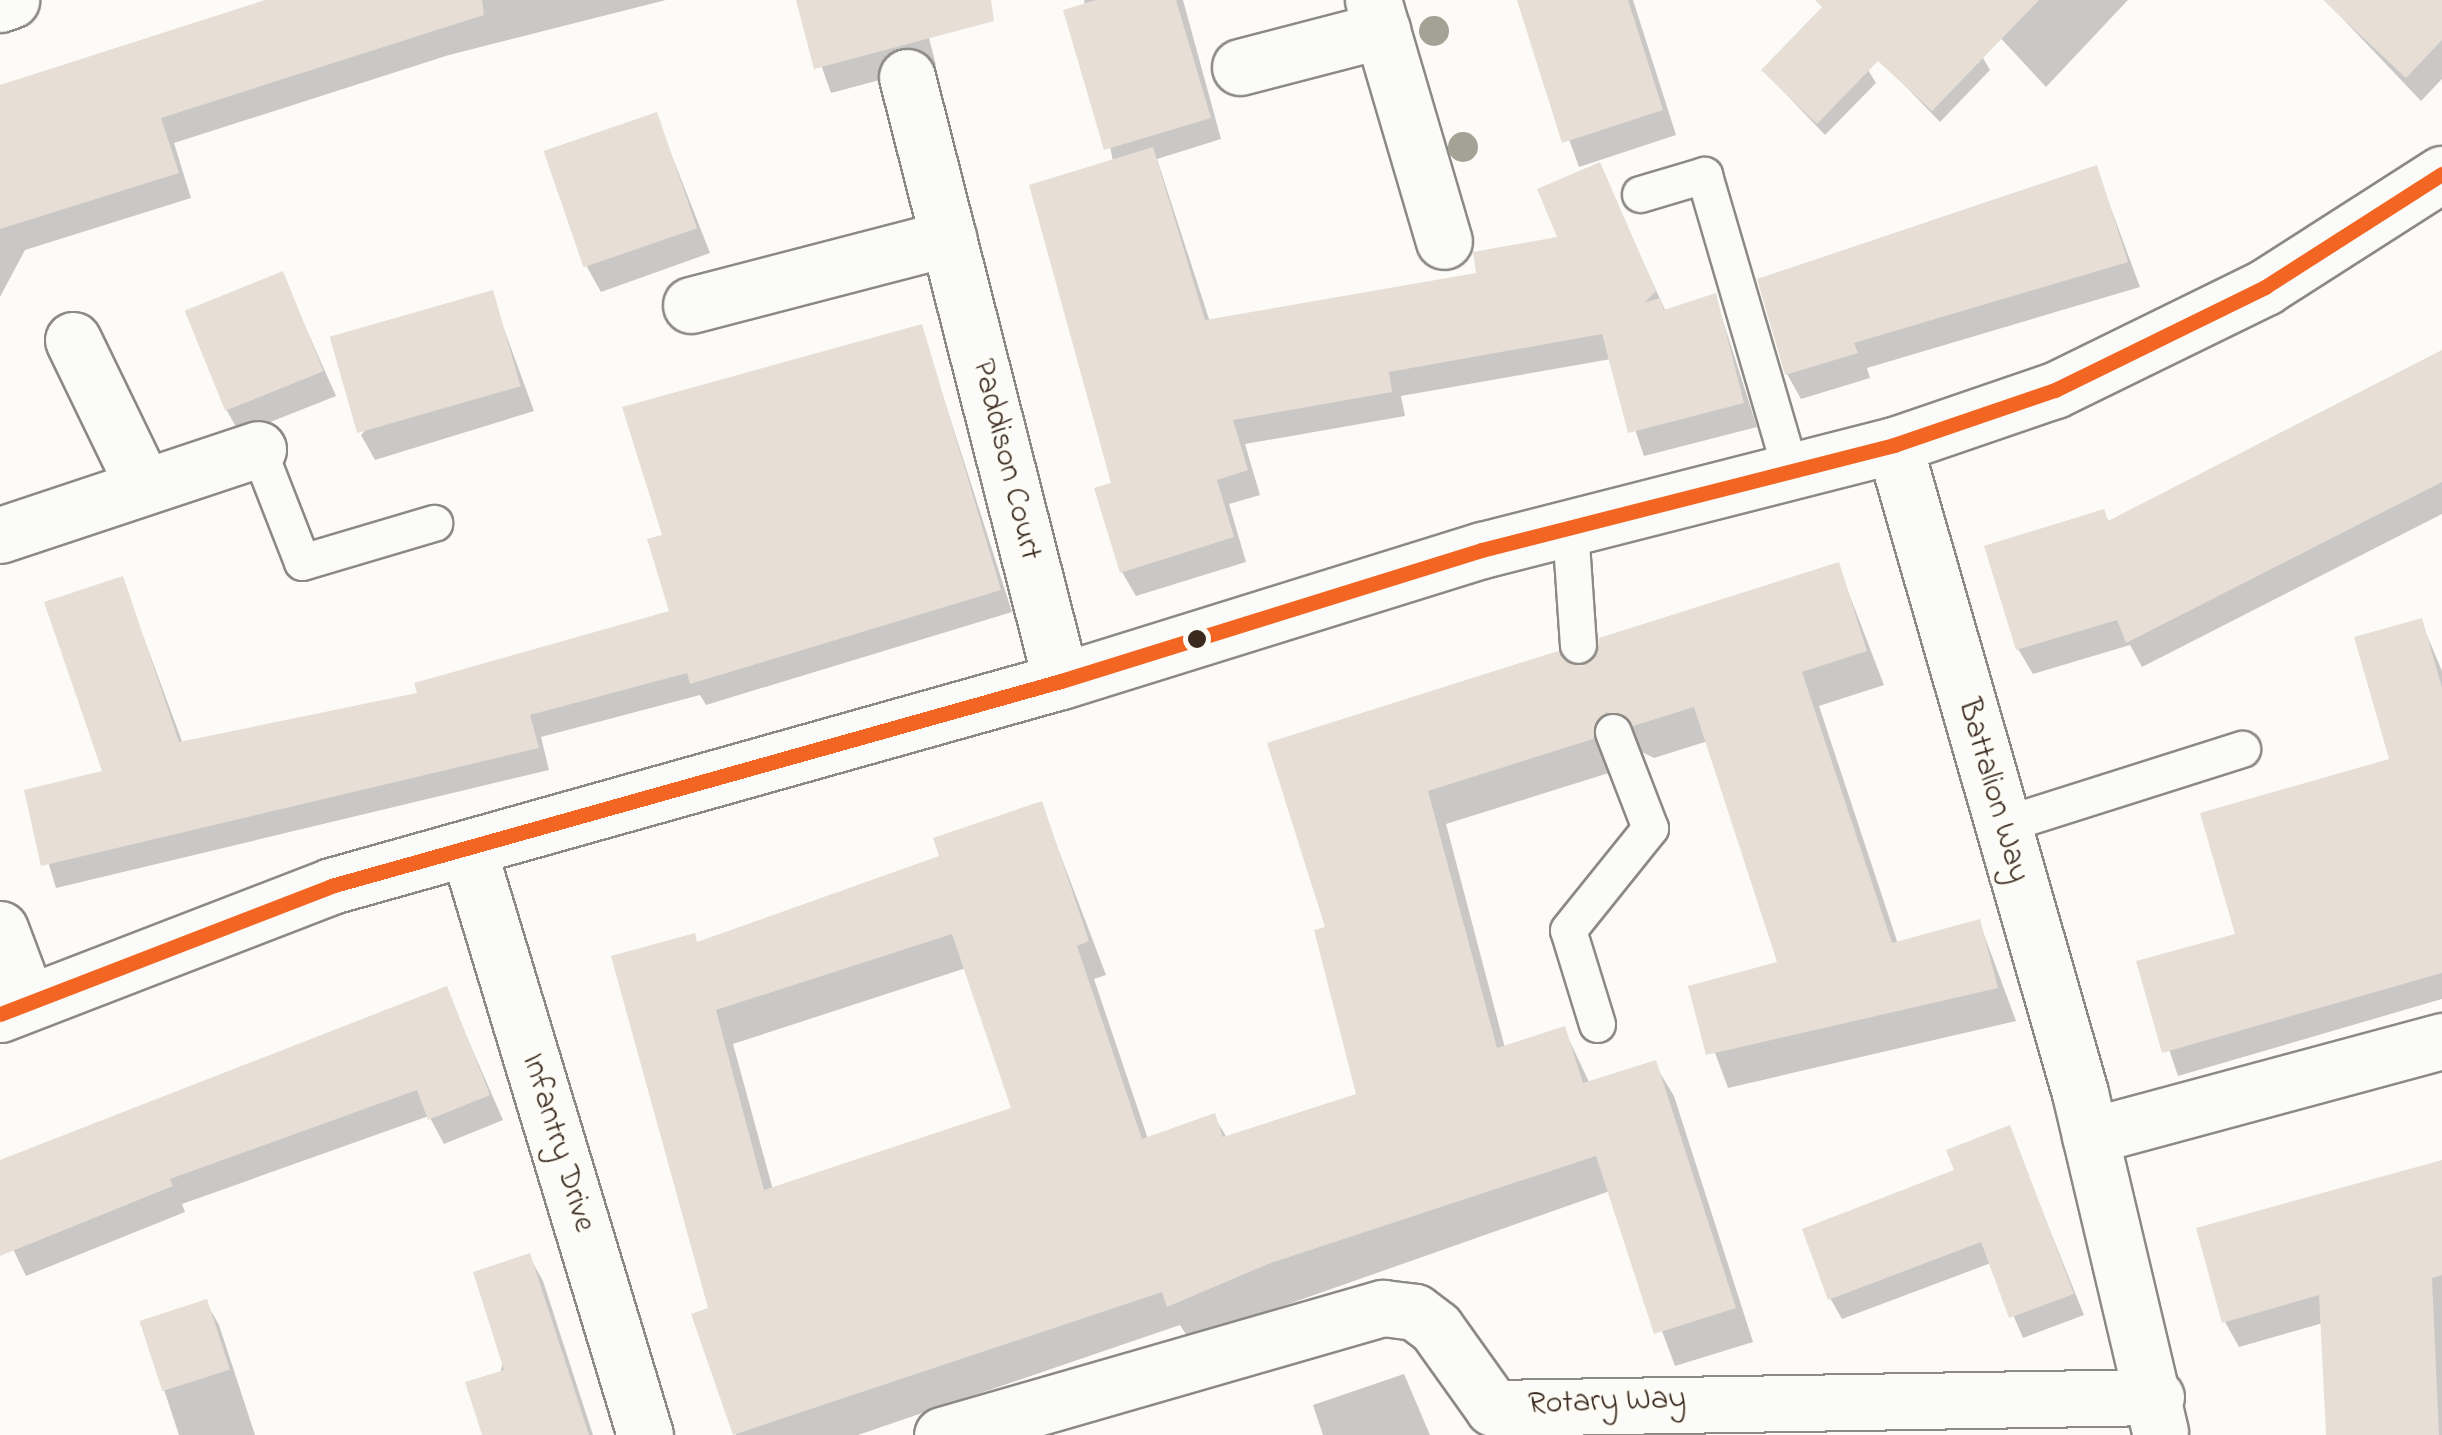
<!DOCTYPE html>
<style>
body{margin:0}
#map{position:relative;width:2442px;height:1435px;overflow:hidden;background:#fcfbf8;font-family:"Indie Flower",sans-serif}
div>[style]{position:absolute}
.shadow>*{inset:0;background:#0003}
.building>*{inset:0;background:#e7ded5;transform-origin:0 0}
.roads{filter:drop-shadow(2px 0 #8d8985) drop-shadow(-2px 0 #8d8985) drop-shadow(0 2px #8d8985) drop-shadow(0 -2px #8d8985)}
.service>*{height:35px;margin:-17.5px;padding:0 17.5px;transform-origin:17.5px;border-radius:17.5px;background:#fbfbf9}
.minor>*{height:55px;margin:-27.5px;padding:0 27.5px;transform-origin:27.5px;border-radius:27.5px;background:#fbfbf9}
.bus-1>*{height:15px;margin:-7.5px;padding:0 7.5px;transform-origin:7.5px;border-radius:7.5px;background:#f26522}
.trees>*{width:30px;height:30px;margin:-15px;border-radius:50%;background:#a2a394}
.dots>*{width:28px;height:28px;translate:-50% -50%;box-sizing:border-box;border:5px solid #fdfcf7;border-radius:50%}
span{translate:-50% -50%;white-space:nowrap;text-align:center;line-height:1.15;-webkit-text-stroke:8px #fdfcf7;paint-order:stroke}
.street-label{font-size:32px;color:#3b2a1e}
</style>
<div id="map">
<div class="shadow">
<i style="clip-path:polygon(271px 0,666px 0,449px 55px,174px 143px,191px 198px,25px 250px,0 297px,0 88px)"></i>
<i style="clip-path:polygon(798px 0,919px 0,936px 65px,831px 93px)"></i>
<i style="clip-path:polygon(1084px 0,1183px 0,1221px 139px,1157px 159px,1210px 322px,1479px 275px,1561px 239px,1599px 165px,1666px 312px,1715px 296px,1757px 427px,1644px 456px,1611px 359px,1401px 396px,1405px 416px,1245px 444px,1260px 495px,1229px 504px,1246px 562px,1136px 596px,1122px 572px,1114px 484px,1113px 162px)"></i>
<i style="clip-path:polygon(1519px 0,1633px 0,1676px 135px,1579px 167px)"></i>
<i style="clip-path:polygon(1965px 0,2128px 0,2046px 87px)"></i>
<i style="clip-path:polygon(2325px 0,2442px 0,2442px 79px,2421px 101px)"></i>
<i style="clip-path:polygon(1878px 58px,1983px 58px,1990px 70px,1940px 122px)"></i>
<i style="clip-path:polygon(1868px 70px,1876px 83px,1825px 135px,1764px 71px)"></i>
<i style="clip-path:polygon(656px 115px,710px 253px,601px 292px,587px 267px)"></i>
<i style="clip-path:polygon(2096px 168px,2140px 287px,1867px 368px,1870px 378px,1801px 399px,1787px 374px)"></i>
<i style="clip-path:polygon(282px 274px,336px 396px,240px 434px,226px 409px)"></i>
<i style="clip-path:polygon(491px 293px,534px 411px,375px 460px,361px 435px)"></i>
<i style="clip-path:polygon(921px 327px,1012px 612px,706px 705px,700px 695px,541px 737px,549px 770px,56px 888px,27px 792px,105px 773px,122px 579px,183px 744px,420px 695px,672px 613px,665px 537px)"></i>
<i style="clip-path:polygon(2442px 353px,2442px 514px,2142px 667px,2130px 645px,2033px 674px,2018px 649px,2103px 512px,2110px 523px)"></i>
<i style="clip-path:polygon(evenodd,1838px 565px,1884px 685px,1819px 706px,1898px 944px,1979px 921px,2016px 1021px,1728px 1088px,1691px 988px,1780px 964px,1708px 741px,1654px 758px,1626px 744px,1612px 772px,1446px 824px,1505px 1048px,1564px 1029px,1590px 1084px,1654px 1063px,1674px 1096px,1753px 1342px,1675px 1366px,1610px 1191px,1189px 1339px,1180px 1325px,858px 1435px,736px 1435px,695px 1315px,711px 1310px,694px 936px,698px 944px,942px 857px,1041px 804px,1106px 975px,1094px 979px,1148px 1139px,1214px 1116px,1227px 1138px,1359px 1095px,1328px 929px,1270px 745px,1580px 669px,1838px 565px,966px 968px,1014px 1110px,773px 1190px,733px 1044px,966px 968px)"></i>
<i style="clip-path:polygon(2421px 621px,2442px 671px,2442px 999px,2178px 1076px,2140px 963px,2238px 936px,2393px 761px)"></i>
<i style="clip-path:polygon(446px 989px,503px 1120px,444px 1144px,429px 1116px,182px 1204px,185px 1212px,26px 1276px,0 1222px,0 1163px)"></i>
<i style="clip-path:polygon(2009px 1128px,2084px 1315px,2023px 1338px,1991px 1263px,1842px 1319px,1830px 1298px)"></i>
<i style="clip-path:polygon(2442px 1162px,2442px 1435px,2329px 1435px,2323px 1323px,2239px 1347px,2225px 1322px)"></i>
<i style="clip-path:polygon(529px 1256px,543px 1281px,593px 1435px,485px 1435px)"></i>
<i style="clip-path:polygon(206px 1302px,219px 1325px,255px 1435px,179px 1435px,142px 1323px)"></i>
<i style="clip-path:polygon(1404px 1374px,1430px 1435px,1323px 1435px,1313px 1405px)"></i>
</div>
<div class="building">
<i style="clip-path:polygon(265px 0,482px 0,484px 15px,161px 118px,179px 173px,0 229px,0 85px)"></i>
<i style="clip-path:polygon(796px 0,991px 0,994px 21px,814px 69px)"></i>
<i style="clip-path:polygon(1096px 0,1176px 0,1211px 118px,1104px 150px,1063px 10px)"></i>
<i style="clip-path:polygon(1517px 0,1628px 0,1663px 110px,1562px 143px)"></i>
<i style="clip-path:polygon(1815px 0,2039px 0,1932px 111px,1878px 61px,1817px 124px,1761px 70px,1822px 7px)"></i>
<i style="clip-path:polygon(2323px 0,2442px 0,2442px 40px,2406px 78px)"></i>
<i style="left:657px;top:112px;width:123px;height:120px;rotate:71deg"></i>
<i style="clip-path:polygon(1153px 147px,1205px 320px,1476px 273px,1473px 252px,1557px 237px,1537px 189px,1600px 162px,1656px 291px,1644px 303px,1660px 298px,1664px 310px,1716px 293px,1744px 403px,1628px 433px,1602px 334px,1389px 372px,1392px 392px,1233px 420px,1248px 470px,1217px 480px,1234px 537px,1120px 573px,1094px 488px,1111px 483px,1029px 185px)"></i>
<i style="clip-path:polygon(2097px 165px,2128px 262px,1854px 343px,1858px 353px,1785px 375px,1757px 279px)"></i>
<i style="left:283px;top:271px;width:108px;height:106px;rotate:68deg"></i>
<i style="left:493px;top:290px;width:100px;height:170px;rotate:74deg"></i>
<i style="clip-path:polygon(922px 324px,1001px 590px,690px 684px,687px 673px,530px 715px,539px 748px,41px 866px,24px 790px,102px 771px,44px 602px,123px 576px,179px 742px,417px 693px,414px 683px,669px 611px,647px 539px,662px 535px,622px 407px)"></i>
<i style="clip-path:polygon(2442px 350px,2442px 482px,2126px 643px,2117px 620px,2016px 650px,1984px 546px,2104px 509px,2108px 521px)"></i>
<i style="clip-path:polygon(evenodd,1839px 562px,1867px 651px,1802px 672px,1892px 943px,1980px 919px,1998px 988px,1706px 1055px,1688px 986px,1777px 962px,1694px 707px,1633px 726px,1606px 712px,1593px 739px,1428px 791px,1497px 1048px,1565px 1026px,1583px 1083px,1656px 1060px,1736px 1308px,1654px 1334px,1596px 1156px,1268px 1264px,1167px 1307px,1162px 1292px,733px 1435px,691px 1314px,708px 1308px,611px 956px,695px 933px,697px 942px,939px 856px,933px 838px,1042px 801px,1089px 941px,1077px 946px,1142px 1139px,1215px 1113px,1223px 1137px,1356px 1094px,1314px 930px,1325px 927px,1267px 743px,1558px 651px,1580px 666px,1597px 655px,1599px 638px,1839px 562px,952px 934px,1011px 1108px,764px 1190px,716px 1010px,952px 934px)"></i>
<i style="clip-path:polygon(2422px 618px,2442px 688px,2442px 973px,2162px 1053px,2136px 961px,2235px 934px,2200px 813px,2389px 759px,2354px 637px)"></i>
<i style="clip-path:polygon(447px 986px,490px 1095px,428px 1120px,417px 1090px,170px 1179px,173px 1186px,0 1256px,0 1160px)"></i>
<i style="clip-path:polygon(2010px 1125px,2074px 1294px,2009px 1318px,1981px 1242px,1828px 1300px,1802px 1229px,1954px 1170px,1946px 1150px)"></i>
<i style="clip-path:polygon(2442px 1160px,2442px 1275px,2432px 1278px,2439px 1435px,2326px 1435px,2319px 1295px,2222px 1323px,2196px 1228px)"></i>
<i style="clip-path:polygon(530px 1253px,589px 1435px,482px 1435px,465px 1382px,504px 1370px,473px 1272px)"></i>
<i style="left:207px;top:1299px;width:74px;height:71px;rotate:72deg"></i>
</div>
<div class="roads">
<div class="service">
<i style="left:1640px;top:194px;width:67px;rotate:-16.5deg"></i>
<i style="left:1704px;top:175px;width:309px;rotate:73.7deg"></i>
<i style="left:258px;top:449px;width:121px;rotate:68.7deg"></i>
<i style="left:302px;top:562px;width:138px;rotate:-16.5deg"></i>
<i style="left:1570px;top:528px;width:117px;rotate:86.1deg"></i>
<i style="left:2002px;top:825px;width:252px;rotate:-17.6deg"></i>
<i style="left:1597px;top:1024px;width:98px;rotate:-107.1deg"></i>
<i style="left:1568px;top:930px;width:131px;rotate:-51.2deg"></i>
<i style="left:1650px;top:828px;width:103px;rotate:-111.1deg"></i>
</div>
<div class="minor">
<i style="left:1373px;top:0;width:251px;rotate:73.6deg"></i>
<i style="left:0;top:4px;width:12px;rotate:-20deg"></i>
<i style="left:1240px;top:67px;width:147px;rotate:-14.6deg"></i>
<i style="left:907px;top:77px;width:623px;rotate:75.7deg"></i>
<i style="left:691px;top:305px;width:266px;rotate:-14.6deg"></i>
<i style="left:73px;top:340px;width:161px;rotate:64.2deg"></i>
<i style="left:1894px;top:445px;width:674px;rotate:73.98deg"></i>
<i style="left:2080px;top:1093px;width:348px;rotate:76.7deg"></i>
<i style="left:0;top:535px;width:272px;rotate:-18.4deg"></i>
<i style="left:469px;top:852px;width:609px;rotate:73.2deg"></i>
<i style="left:0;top:929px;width:77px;rotate:69.4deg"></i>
<i style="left:0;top:1014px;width:355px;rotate:-21.1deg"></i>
<i style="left:331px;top:886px;width:758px;rotate:-15.69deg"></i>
<i style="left:1061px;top:681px;width:441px;rotate:-17.3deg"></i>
<i style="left:1482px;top:550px;width:425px;rotate:-14.3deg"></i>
<i style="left:1894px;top:445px;width:170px;rotate:-18.9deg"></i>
<i style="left:2055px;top:390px;width:234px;rotate:-26.1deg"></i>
<i style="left:2265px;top:287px;width:210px;rotate:-32.6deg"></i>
<i style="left:2090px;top:1136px;width:365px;rotate:-15.1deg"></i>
<i style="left:942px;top:1435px;width:459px;rotate:-16.1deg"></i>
<i style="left:1383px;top:1308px;width:32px;rotate:7deg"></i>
<i style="left:1415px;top:1312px;width:26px;rotate:37deg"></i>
<i style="left:1436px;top:1328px;width:98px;rotate:54.5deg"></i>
<i style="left:1493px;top:1408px;width:663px;rotate:-0.95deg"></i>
</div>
</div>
<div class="bus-1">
<i style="left:0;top:1014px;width:355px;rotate:-21.1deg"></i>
<i style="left:331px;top:886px;width:758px;rotate:-15.69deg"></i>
<i style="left:1061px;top:681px;width:441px;rotate:-17.3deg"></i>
<i style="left:1482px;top:550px;width:425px;rotate:-14.3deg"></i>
<i style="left:1894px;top:445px;width:170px;rotate:-18.9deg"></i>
<i style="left:2055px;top:390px;width:234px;rotate:-26.1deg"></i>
<i style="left:2265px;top:287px;width:210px;rotate:-32.6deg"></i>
</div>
<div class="trees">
<i style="left:1434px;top:31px"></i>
<i style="left:1463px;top:147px"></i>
</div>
<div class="dots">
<i style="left:1197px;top:639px;background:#3b2a1e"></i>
</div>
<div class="street-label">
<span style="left:1005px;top:460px;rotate:76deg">Paddison Court</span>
<span style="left:1992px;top:791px;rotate:74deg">Battalion Way</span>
<span style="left:557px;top:1143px;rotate:73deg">Infantry Drive</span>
<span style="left:1607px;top:1403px;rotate:-2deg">Rotary Way</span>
</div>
</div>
